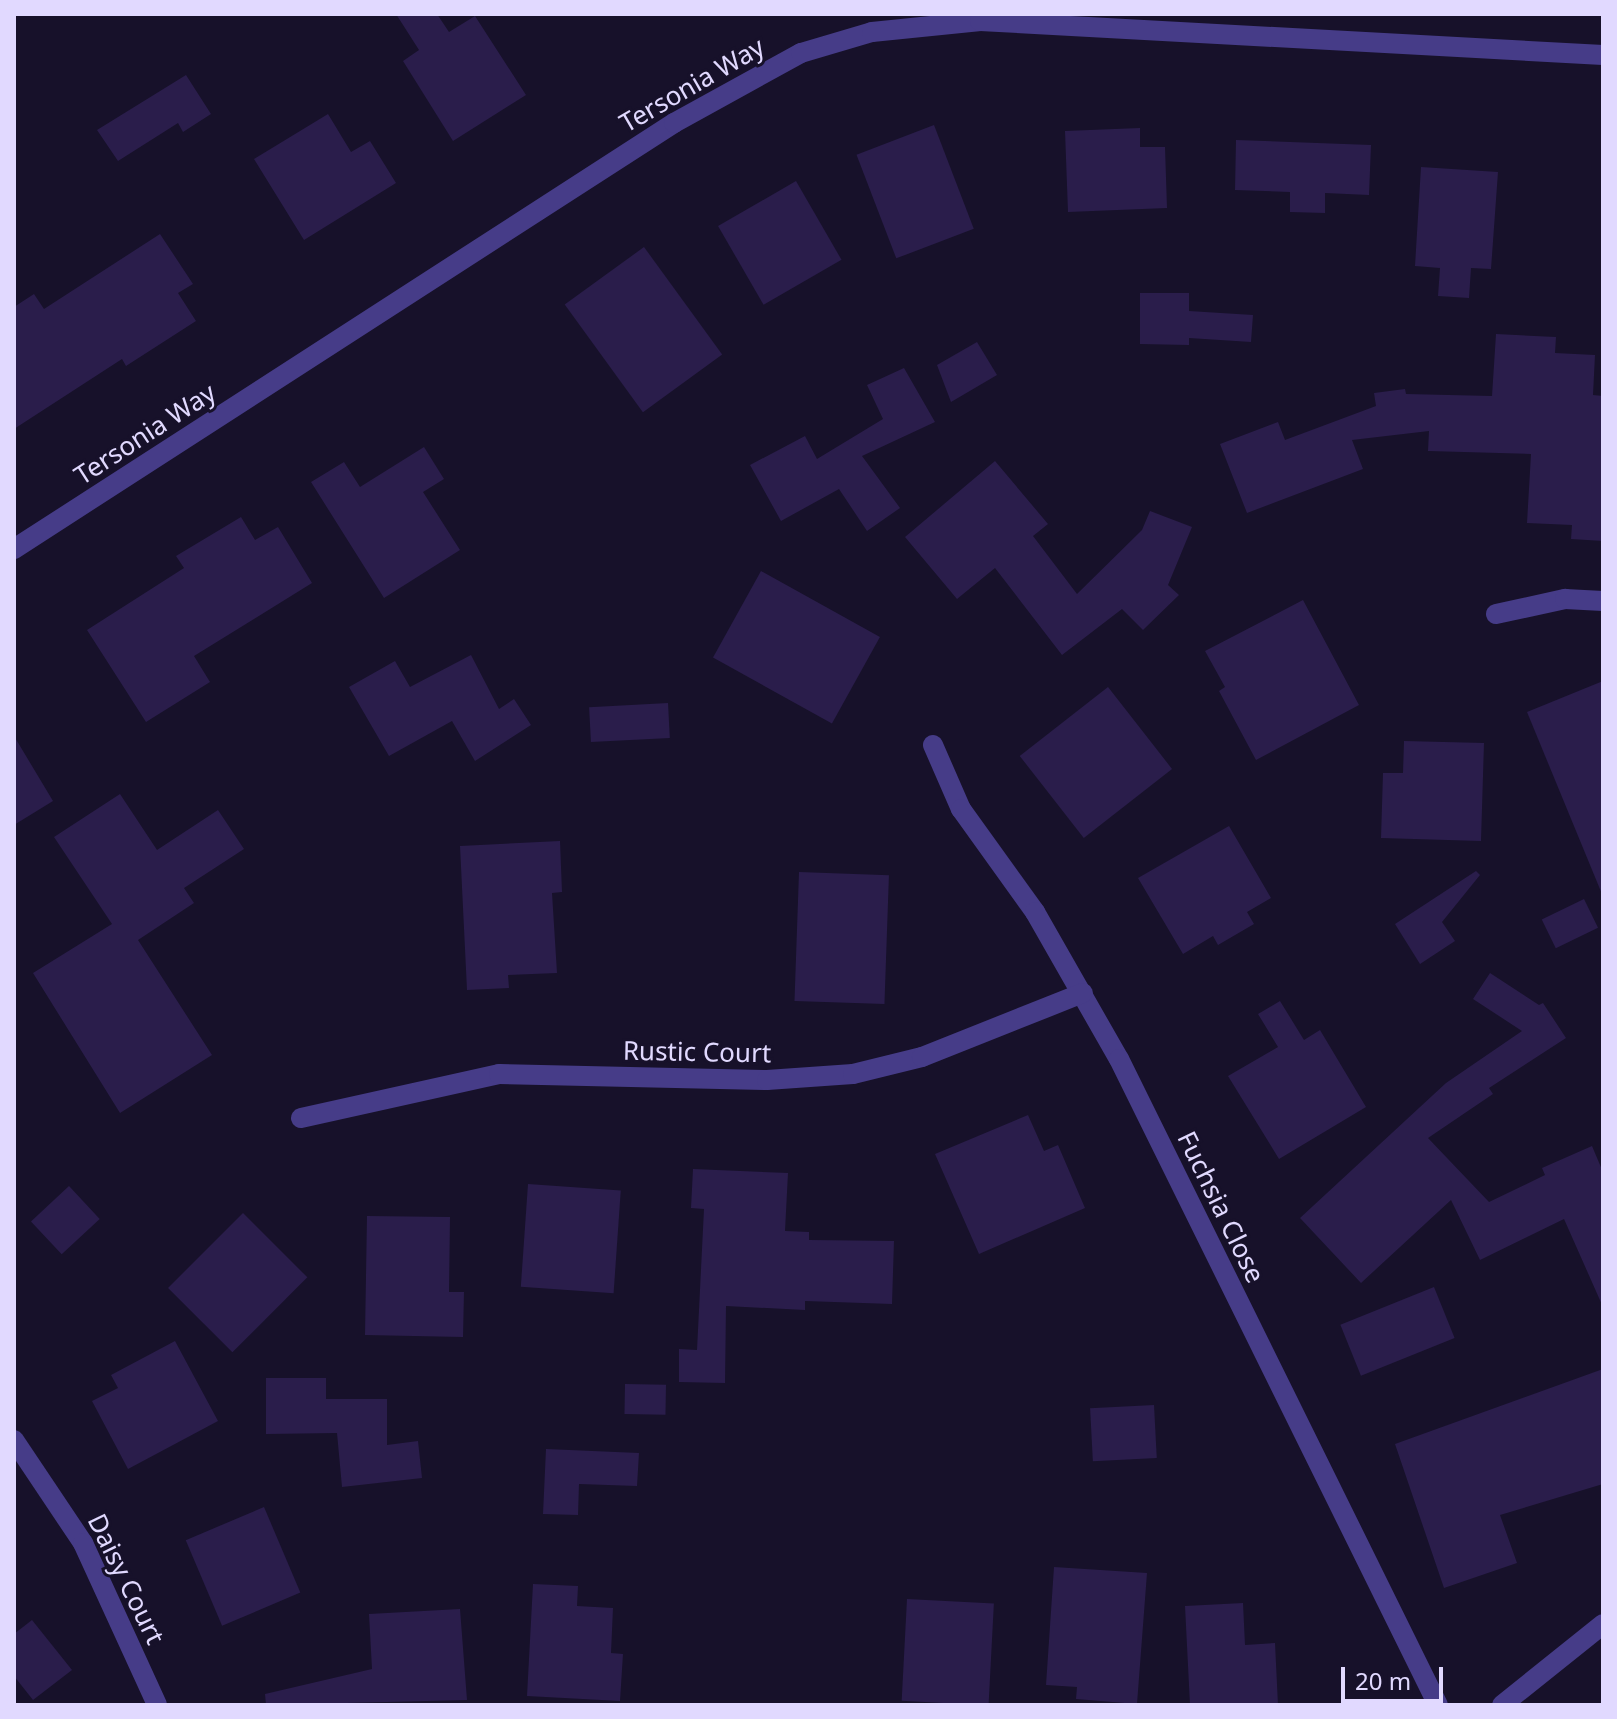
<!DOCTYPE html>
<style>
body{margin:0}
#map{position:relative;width:1617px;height:1719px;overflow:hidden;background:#17112a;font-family:"Noto Sans",sans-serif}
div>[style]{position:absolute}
.building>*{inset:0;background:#2a1d4b;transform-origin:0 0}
.minor>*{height:20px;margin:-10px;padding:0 10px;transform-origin:10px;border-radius:10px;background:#463c88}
span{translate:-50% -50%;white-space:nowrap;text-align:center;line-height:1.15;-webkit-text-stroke:6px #17112a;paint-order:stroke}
.street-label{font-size:26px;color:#e1d9ff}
.frame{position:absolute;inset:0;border:16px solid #e1d9ff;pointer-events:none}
.scale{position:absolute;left:1341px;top:1667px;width:102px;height:36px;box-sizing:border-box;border:4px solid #e1d9ff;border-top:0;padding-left:10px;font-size:24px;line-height:28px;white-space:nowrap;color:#e1d9ff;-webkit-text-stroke:6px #17112a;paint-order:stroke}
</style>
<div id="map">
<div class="building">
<i style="clip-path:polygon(396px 14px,437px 14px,449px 32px,475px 16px,526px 95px,453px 141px,403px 61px,419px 50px)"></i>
<i style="clip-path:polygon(186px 75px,211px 114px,183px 132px,178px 123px,118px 161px,97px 130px)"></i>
<i style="clip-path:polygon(328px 114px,351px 152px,370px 141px,396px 183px,304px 240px,254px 159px)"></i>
<i style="left:934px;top:125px;width:111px;height:83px;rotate:69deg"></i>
<i style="clip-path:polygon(1140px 128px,1140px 147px,1165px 147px,1167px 208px,1068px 212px,1065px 131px)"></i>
<i style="clip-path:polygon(1236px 140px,1371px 145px,1369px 195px,1325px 193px,1325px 213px,1290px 212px,1290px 192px,1235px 190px)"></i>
<i style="clip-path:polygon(1421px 167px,1498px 172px,1491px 269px,1471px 268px,1469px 298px,1438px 296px,1440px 268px,1415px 266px)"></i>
<i style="left:796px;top:181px;width:91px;height:90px;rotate:60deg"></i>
<i style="clip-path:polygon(160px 234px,193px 284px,178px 293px,196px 321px,126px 366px,122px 359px,14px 429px,14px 307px,34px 294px,44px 309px)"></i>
<i style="left:644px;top:247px;width:133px;height:98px;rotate:54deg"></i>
<i style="clip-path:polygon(1140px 293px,1189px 293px,1189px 311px,1253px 315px,1251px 342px,1189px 338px,1189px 345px,1140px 344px)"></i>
<i style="clip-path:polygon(1496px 334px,1556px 337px,1555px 353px,1595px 355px,1593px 395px,1603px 396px,1603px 541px,1571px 539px,1572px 525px,1527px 523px,1531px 454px,1428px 451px,1429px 431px,1352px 440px,1363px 469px,1247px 513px,1220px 444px,1278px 422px,1285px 440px,1376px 406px,1374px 393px,1405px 389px,1406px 394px,1492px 396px)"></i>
<i style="clip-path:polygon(977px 342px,997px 375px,951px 402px,937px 365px)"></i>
<i style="clip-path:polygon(904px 368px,935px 422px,862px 456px,900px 508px,867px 531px,839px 489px,781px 521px,750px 465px,805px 436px,817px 459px,883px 419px,867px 385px)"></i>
<i style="clip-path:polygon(424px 447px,444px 479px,423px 492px,460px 550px,384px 598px,311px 482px,344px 462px,360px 487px)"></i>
<i style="clip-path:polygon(995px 461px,1048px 524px,1033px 536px,1077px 594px,1142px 530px,1150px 511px,1192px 527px,1168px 585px,1179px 595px,1143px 630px,1122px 609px,1062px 655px,995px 568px,957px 599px,905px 537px)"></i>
<i style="clip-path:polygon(241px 517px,255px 540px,278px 527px,312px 583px,194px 656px,210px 682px,146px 722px,87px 630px,184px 568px,176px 556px)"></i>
<i style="left:761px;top:571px;width:136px;height:99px;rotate:29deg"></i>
<i style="clip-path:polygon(1303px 600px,1359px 705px,1256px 760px,1219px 691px,1225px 687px,1205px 651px)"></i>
<i style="clip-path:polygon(471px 655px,499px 709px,514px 699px,531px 725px,475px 761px,452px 721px,389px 756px,349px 687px,395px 661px,410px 687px)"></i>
<i style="clip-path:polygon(1603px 681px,1603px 894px,1602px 894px,1527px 712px)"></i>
<i style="left:1108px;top:687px;width:104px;height:112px;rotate:52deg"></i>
<i style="left:668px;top:703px;width:35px;height:79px;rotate:87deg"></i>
<i style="clip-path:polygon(14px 736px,53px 801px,14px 825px)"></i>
<i style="clip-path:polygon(1404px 741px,1484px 743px,1481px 841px,1381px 838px,1383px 773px,1403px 773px)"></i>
<i style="clip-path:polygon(120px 794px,157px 850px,218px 810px,244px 849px,184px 888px,194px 903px,138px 940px,212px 1055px,120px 1113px,33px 973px,112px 924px,54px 837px)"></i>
<i style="clip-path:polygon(1229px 826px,1271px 898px,1247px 912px,1254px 924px,1218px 945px,1213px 936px,1183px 954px,1138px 878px)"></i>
<i style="clip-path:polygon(560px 841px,562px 892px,552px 893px,557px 973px,508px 975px,509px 988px,467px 990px,460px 846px)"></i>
<i style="clip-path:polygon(1476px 871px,1480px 875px,1442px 922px,1455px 941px,1420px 964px,1395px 924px)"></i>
<i style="left:799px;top:872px;width:90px;height:129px;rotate:2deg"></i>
<i style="left:1584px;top:899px;width:32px;height:47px;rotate:64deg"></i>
<i style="clip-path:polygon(1490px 973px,1539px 1005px,1543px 1003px,1566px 1038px,1489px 1088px,1493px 1094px,1428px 1138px,1489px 1202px,1545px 1175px,1542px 1168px,1592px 1146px,1603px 1172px,1603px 1307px,1564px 1219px,1480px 1260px,1451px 1200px,1361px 1283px,1300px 1218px,1446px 1083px,1522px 1031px,1473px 999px)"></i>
<i style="clip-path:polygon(1280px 1001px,1304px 1040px,1320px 1030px,1366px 1107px,1279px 1159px,1228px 1076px,1278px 1047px,1258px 1014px)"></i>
<i style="clip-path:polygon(1028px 1115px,1044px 1151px,1058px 1145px,1085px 1208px,979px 1254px,935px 1154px)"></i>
<i style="clip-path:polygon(693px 1169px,788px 1173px,785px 1231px,809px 1232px,809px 1240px,894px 1241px,892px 1304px,805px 1301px,805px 1310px,726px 1306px,725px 1383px,679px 1382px,679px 1349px,697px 1350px,704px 1209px,691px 1208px)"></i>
<i style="left:528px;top:1184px;width:93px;height:103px;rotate:4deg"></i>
<i style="left:69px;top:1186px;width:45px;height:52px;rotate:47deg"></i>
<i style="left:243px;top:1213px;width:91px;height:106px;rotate:45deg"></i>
<i style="clip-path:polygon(367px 1216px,450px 1217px,449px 1292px,464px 1292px,463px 1337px,365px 1335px)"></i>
<i style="left:1434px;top:1287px;width:55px;height:101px;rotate:68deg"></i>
<i style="clip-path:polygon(175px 1341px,218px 1421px,128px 1469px,92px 1401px,118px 1388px,111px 1375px)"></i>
<i style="clip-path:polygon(1603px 1369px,1603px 1484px,1500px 1515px,1517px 1563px,1444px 1588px,1395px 1444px)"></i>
<i style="clip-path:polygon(266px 1378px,326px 1378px,326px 1399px,387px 1399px,387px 1445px,418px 1441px,422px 1478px,342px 1487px,337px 1433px,266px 1434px)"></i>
<i style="left:625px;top:1384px;width:41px;height:30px;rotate:1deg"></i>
<i style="left:1154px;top:1405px;width:53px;height:64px;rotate:87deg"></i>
<i style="clip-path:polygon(546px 1449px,639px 1453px,637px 1486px,579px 1484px,578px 1515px,543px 1514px)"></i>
<i style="left:264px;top:1507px;width:93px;height:85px;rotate:67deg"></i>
<i style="clip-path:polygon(1054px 1567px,1147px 1573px,1137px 1704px,1076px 1699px,1077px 1687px,1046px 1685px)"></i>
<i style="clip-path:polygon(533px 1584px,578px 1586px,577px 1606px,613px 1608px,611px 1653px,623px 1654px,620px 1701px,527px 1696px)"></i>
<i style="left:907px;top:1599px;width:87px;height:102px;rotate:3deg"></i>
<i style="clip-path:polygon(1243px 1603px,1245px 1645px,1275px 1643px,1278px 1705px,1190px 1705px,1185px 1606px)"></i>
<i style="clip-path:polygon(460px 1609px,467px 1700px,266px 1705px,265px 1694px,372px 1669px,369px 1614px)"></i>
<i style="clip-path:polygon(32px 1620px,72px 1670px,33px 1700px,14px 1676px,14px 1634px)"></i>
</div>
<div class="minor">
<i style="left:14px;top:549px;width:786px;rotate:-32.84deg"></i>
<i style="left:674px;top:123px;width:145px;rotate:-28.9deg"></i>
<i style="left:801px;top:53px;width:74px;rotate:-16.5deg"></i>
<i style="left:872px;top:32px;width:109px;rotate:-5.8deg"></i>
<i style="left:980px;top:21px;width:624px;rotate:3.12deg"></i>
<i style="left:1496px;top:614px;width:71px;rotate:-12.3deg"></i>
<i style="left:1565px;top:599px;width:38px;rotate:3deg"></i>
<i style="left:933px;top:745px;width:70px;rotate:66.4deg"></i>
<i style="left:961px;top:809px;width:127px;rotate:54.3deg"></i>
<i style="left:1035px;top:912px;width:169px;rotate:60.3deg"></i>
<i style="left:1119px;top:1059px;width:720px;rotate:63.72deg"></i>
<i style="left:301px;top:1118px;width:203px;rotate:-12.5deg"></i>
<i style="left:499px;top:1074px;width:268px;rotate:1.3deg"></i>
<i style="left:767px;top:1080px;width:86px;rotate:-4deg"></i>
<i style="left:853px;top:1074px;width:71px;rotate:-13.8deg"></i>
<i style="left:922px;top:1057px;width:173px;rotate:-21.7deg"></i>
<i style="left:14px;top:1440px;width:124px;rotate:56.2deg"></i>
<i style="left:83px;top:1543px;width:178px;rotate:65.4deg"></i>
<i style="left:1502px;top:1705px;width:129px;rotate:-38.7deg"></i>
</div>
<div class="street-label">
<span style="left:692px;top:85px;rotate:-30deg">Tersonia Way</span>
<span style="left:145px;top:434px;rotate:-33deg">Tersonia Way</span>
<span style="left:697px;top:1052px;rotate:1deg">Rustic Court</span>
<span style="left:1221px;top:1207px;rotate:64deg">Fuchsia Close</span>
<span style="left:126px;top:1579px;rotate:64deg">Daisy Court</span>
</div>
<div class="frame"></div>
<div class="scale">20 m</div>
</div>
